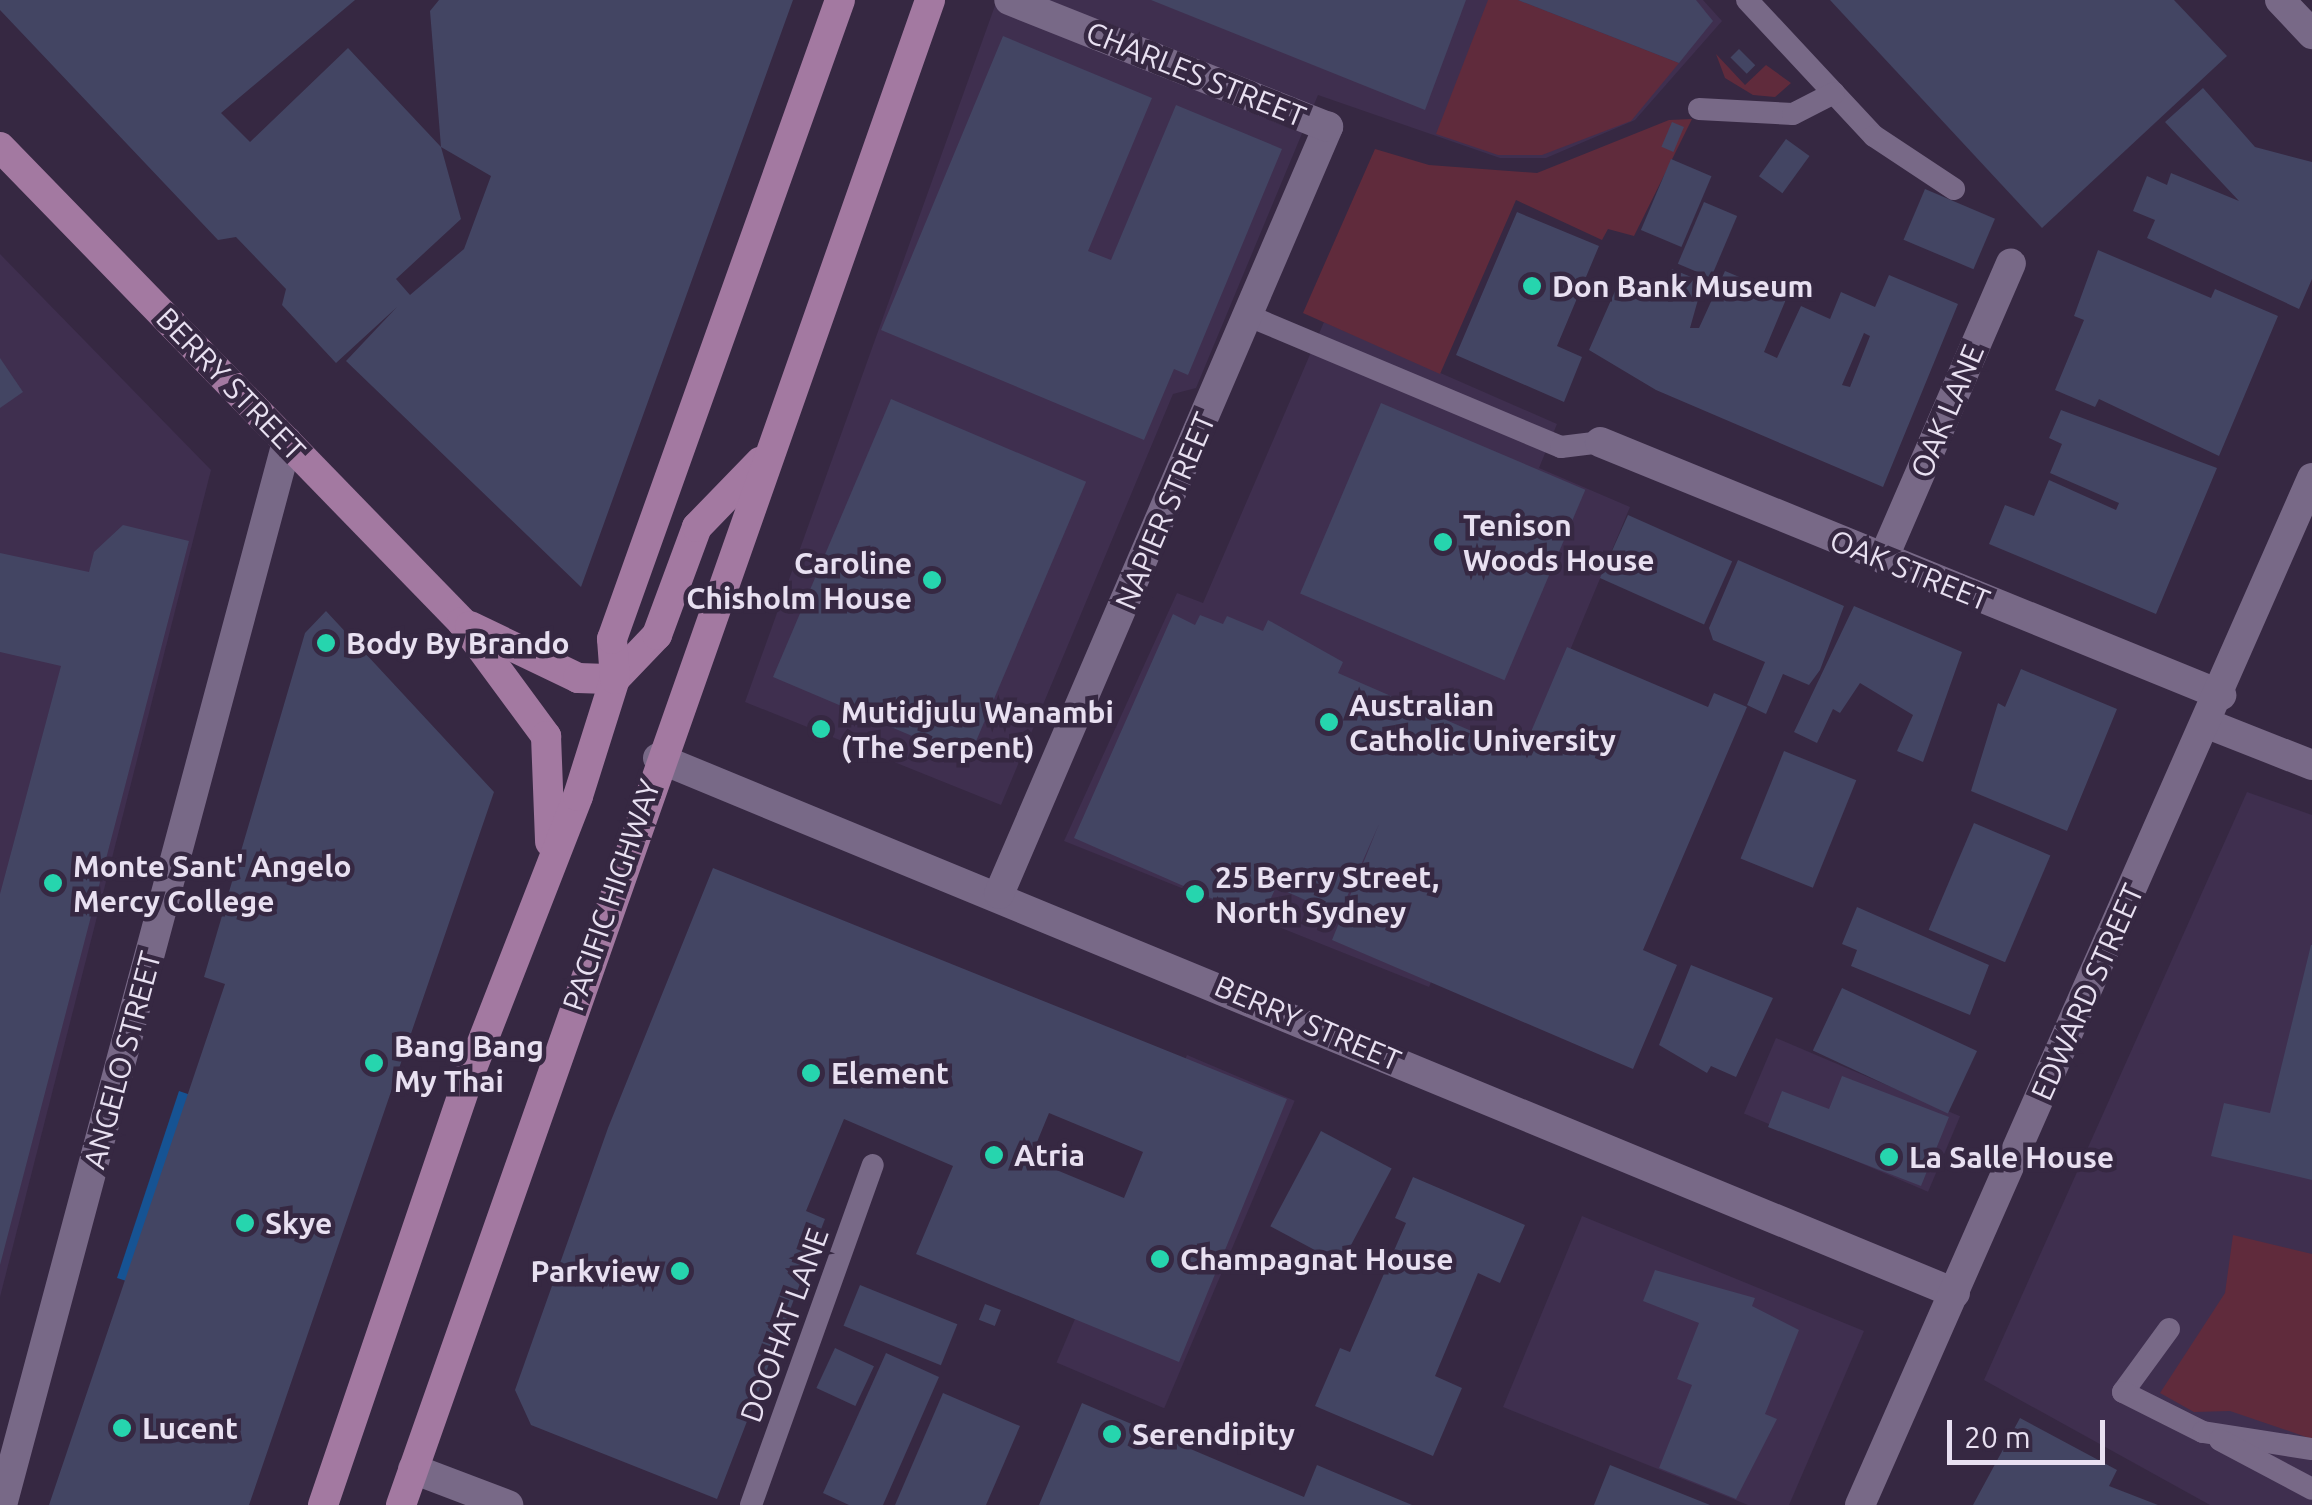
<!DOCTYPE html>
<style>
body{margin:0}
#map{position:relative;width:2312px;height:1505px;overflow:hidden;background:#362842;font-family:Ubuntu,sans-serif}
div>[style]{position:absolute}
.built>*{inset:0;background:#3f2f4f;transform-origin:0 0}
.green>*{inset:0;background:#602b3c}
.water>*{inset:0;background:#165393}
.building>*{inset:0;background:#434563;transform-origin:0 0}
.service>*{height:22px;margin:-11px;padding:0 11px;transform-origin:11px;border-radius:11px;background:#786987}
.minor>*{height:30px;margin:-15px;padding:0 15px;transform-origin:15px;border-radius:15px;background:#786987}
.primary>*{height:30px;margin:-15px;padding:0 15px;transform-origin:15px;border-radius:15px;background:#a379a1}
.dots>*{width:28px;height:28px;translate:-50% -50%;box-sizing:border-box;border:5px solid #362842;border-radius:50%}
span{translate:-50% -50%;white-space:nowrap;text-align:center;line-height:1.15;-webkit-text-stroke:9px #362842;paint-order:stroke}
.street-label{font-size:30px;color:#e8e0f1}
.poi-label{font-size:30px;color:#e8e0f1;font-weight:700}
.left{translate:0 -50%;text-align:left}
.right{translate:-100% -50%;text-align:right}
.scale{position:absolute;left:1947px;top:1420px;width:158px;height:45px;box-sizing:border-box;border:5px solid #e8e0f1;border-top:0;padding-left:12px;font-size:30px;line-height:35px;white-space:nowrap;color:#e8e0f1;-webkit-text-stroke:8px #362842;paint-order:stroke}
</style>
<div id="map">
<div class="built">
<i style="clip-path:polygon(997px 0,1703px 0,1722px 21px,1635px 120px,1546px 158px,1500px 158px,1318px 95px,1196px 388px,1173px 394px,1001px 805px,745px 702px)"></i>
<i style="clip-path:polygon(0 254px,211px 470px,0 1297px)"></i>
<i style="clip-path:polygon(1324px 322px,1557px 424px,1539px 468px,1630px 507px,1429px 987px,1064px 841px,1177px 593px,1203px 603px)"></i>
<i style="clip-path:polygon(2247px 792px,2312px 815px,2312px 1505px,2210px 1505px,1984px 1380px)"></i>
<i style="left:1776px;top:1038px;width:200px;height:82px;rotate:23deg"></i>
<i style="left:1187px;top:1055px;width:117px;height:334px;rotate:23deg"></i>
<i style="clip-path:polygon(1582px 1216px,1864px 1331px,1789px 1505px,1748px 1505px,1503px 1407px)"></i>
</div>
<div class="green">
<i style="clip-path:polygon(1488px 0,1518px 0,1679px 63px,1631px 121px,1542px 155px,1498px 155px,1436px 134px)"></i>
<i style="clip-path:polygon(1716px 54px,1745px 85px,1766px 65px,1791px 83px,1775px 97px,1753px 95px,1725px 78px)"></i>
<i style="clip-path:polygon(1692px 119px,1634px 236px,1608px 229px,1602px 240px,1516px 200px,1440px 374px,1303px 313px,1375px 149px,1429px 165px,1537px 173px,1669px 120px)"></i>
<i style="clip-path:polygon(2233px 1235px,2312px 1254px,2312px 1439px,2230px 1411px,2194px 1412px,2160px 1393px,2225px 1293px)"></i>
</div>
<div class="water">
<i style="clip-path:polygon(179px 1091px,223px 1106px,145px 1287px,117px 1278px)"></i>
</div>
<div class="building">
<i style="clip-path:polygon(0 0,355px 0,221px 113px,250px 142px,348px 48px,441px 147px,461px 219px,396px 279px,410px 295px,464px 249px,491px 176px,441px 147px,430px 11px,439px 0,793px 0,581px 587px,346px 361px,397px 307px,336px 363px,282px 305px,286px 289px,236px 237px,218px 240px,0 10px)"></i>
<i style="clip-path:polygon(1151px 0,1466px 0,1425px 110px)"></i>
<i style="clip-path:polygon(1518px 0,1696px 0,1713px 21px,1679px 63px)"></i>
<i style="clip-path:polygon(1830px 0,2174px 0,2227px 56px,2042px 228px)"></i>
<i style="clip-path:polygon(1003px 36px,1152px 98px,1088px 251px,1111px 260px,1176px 105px,1282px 149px,1188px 375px,1174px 369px,1144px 440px,881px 330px)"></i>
<i style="left:1739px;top:49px;width:23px;height:12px;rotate:45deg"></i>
<i style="clip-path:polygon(2203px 88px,2255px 147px,2312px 162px,2312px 279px,2299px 309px,2147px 238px,2155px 220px,2133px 211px,2147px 176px,2167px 185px,2171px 173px,2239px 201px,2165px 122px)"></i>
<i style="left:1672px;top:122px;width:13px;height:27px;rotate:23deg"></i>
<i style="left:1786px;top:139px;width:29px;height:46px;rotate:36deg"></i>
<i style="left:1671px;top:159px;width:44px;height:77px;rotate:23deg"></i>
<i style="left:1925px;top:189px;width:76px;height:55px;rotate:23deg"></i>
<i style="left:1704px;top:202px;width:36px;height:67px;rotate:23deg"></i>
<i style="clip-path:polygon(1517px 212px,1599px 246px,1557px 346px,1582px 357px,1564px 402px,1456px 355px)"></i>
<i style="clip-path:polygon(2098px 250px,2211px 298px,2215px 289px,2278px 316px,2219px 456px,2099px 399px,2095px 407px,2055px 390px,2084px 320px,2074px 316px)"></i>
<i style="clip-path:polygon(evenodd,1672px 269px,1703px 282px,1690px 328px,1699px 328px,1725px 271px,1787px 297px,1764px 352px,1777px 358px,1801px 306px,1830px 319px,1841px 292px,1875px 307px,1889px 275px,1958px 304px,1883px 487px,1656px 390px,1589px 350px,1623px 273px,1662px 291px,1672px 269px,1864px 333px,1870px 336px,1850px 387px,1842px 385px,1864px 333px)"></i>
<i style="clip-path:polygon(0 358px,23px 392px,0 408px)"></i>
<i style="left:891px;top:399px;width:212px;height:302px;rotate:23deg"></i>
<i style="left:1381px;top:403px;width:222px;height:207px;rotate:23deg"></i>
<i style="clip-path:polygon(2061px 410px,2217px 468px,2156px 614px,1989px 544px,2005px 505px,2034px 516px,2049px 480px,2116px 510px,2119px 503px,2050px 473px,2062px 444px,2049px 438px)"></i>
<i style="left:1628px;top:515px;width:114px;height:69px;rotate:24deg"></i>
<i style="clip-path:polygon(123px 525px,189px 541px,0 1265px,0 894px,61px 666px,0 652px,0 553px,89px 572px,94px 552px)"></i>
<i style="clip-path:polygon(1738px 560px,1844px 606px,1820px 670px,1809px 685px,1783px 674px,1766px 714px,1747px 705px,1765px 662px,1713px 640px,1709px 628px)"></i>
<i style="clip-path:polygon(1854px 606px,1962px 652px,1923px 762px,1897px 751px,1913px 715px,1860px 683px,1840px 713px,1833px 709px,1817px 743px,1794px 732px)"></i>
<i style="clip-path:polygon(326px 611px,494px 792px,249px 1505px,49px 1505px,225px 984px,204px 977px,305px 633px)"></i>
<i style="clip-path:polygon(1173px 614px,1195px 625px,1200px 615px,1223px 624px,1227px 616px,1263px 631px,1268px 620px,1343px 662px,1338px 673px,1522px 753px,1567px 647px,1708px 707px,1714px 693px,1747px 707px,1643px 950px,1677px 965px,1633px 1069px,1332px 940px,1379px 824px,1339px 915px,1276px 887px,1261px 920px,1074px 838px)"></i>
<i style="clip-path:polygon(2021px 669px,2117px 709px,2067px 831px,1971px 791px,1998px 703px,2005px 707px)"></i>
<i style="left:1784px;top:751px;width:78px;height:116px;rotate:22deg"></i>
<i style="left:1974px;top:823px;width:83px;height:116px;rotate:23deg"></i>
<i style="clip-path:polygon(evenodd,713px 868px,1287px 1099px,1179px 1362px,916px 1254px,953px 1166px,844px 1119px,806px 1211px,825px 1219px,717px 1499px,531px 1425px,515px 1390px,608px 1128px,713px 868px,1049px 1113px,1143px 1152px,1124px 1198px,1030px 1159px,1049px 1113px)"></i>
<i style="clip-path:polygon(1857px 907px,1989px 965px,1970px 1015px,1851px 966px,1857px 950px,1842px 944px)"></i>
<i style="clip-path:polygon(2311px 945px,2312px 945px,2312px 1180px,2211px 1156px,2224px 1103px,2270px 1113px)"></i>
<i style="clip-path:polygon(1691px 965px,1773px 998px,1736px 1077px,1711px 1066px,1707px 1073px,1659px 1045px)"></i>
<i style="left:1842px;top:988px;width:149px;height:69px;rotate:25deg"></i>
<i style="clip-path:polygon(1842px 1076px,1949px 1117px,1921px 1186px,1768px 1127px,1782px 1091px,1829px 1109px)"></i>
<i style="left:1321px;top:1131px;width:80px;height:108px;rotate:28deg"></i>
<i style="clip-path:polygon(1413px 1177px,1525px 1225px,1500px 1283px,1478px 1273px,1435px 1376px,1462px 1388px,1433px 1456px,1315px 1406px,1340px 1348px,1350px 1352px,1406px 1223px,1395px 1218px)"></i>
<i style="clip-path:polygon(1655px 1270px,1755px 1298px,1752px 1306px,1799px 1330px,1765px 1414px,1777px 1419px,1736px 1499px,1659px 1468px,1692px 1385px,1677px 1379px,1699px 1323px,1643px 1301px)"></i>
<i style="left:860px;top:1285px;width:105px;height:44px;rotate:22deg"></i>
<i style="left:985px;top:1304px;width:17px;height:17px;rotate:21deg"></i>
<i style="left:835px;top:1348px;width:43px;height:44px;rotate:25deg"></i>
<i style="clip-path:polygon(886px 1353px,939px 1377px,883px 1505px,849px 1505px,823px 1493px)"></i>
<i style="clip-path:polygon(943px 1393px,1020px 1426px,986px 1505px,895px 1505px)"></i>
<i style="clip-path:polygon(1082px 1403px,1304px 1497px,1317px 1465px,1412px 1505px,1039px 1505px)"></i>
<i style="clip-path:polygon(2020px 1418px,2117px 1470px,2109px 1486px,2158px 1505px,1973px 1505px)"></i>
<i style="clip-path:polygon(1610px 1465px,1710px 1505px,1594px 1505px)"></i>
</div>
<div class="service">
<i style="left:1747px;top:0;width:186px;rotate:47deg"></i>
<i style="left:1874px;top:136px;width:96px;rotate:33.5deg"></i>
<i style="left:1699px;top:109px;width:94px;rotate:3deg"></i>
<i style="left:1793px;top:114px;width:46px;rotate:-27.1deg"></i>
<i style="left:1249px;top:316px;width:338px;rotate:22.8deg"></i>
<i style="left:1561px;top:447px;width:39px;rotate:-7deg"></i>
<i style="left:2169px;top:1329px;width:78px;rotate:126.1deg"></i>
<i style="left:2123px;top:1392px;width:89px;rotate:26.6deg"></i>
<i style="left:2203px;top:1432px;width:110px;rotate:8.9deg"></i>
<i style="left:2220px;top:1440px;width:104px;rotate:28deg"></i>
<i style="left:751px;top:1505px;width:361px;rotate:-70.3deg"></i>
</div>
<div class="minor">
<i style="left:2280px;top:0;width:47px;rotate:46.7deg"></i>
<i style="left:1600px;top:442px;width:671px;rotate:22.17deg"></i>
<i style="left:1883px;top:559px;width:322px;rotate:-66.6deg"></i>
<i style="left:2208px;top:724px;width:112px;rotate:21.5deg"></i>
<i style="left:658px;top:758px;width:1403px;rotate:22.42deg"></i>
<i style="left:999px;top:894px;width:835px;rotate:-66.78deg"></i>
<i style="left:1328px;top:127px;width:343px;rotate:-158.3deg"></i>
<i style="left:413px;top:1469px;width:102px;rotate:20.8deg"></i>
<i style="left:2px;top:1505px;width:1101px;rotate:-74.99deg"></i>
<i style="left:1860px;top:1505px;width:1122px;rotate:-66.24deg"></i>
</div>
<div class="primary">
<i style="left:0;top:147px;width:663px;rotate:45.79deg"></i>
<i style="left:462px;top:622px;width:142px;rotate:53.6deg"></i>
<i style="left:546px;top:736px;width:106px;rotate:87.8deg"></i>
<i style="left:470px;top:626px;width:120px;rotate:25.7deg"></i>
<i style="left:578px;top:678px;width:37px;rotate:2deg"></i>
<i style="left:615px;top:679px;width:61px;rotate:-46.3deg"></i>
<i style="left:657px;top:635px;width:115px;rotate:-69.7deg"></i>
<i style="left:697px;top:527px;width:91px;rotate:-45.9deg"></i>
<i style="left:323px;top:1505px;width:453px;rotate:-71.2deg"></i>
<i style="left:469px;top:1076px;width:300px;rotate:-68.7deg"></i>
<i style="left:578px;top:796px;width:123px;rotate:-72.5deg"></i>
<i style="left:615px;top:679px;width:40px;rotate:-94.3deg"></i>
<i style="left:612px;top:639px;width:678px;rotate:-70.36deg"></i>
<i style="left:401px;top:1505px;width:1595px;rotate:-70.63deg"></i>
</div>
<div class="dots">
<i style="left:1532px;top:286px;background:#26d5ae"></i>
<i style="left:1443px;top:542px;background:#26d5ae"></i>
<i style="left:932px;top:580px;background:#26d5ae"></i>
<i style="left:326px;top:643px;background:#26d5ae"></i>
<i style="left:1329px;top:722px;background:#26d5ae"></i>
<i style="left:821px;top:729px;background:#26d5ae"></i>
<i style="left:53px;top:883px;background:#26d5ae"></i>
<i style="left:1195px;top:894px;background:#26d5ae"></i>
<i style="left:374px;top:1063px;background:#26d5ae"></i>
<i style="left:811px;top:1073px;background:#26d5ae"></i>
<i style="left:994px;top:1155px;background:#26d5ae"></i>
<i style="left:1889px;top:1157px;background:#26d5ae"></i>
<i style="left:245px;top:1223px;background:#26d5ae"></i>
<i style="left:1160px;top:1259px;background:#26d5ae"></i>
<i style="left:680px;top:1271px;background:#26d5ae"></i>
<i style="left:122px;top:1428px;background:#26d5ae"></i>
<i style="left:1112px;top:1434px;background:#26d5ae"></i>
</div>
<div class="street-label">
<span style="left:1196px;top:74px;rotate:22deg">CHARLES STREET</span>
<span style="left:231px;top:384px;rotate:46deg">BERRY STREET</span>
<span style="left:1947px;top:411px;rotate:-67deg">OAK LANE</span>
<span style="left:1165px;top:511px;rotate:-67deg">NAPIER STREET</span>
<span style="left:1910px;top:570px;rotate:22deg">OAK STREET</span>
<span style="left:611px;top:895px;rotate:-71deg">PACIFIC HIGHWAY</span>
<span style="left:2087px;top:992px;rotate:-66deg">EDWARD STREET</span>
<span style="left:1308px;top:1023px;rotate:23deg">BERRY STREET</span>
<span style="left:122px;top:1060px;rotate:-75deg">ANGELO STREET</span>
<span style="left:784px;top:1325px;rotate:-70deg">DOOHAT LANE</span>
</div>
<div class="poi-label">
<span class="left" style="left:1552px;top:286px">Don Bank Museum</span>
<span class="left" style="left:1463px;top:542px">Tenison<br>Woods House</span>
<span class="right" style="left:912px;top:580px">Caroline<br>Chisholm House</span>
<span class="left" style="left:346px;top:643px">Body By Brando</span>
<span class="left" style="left:1349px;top:722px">Australian<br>Catholic University</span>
<span class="left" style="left:841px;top:729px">Mutidjulu Wanambi<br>(The Serpent)</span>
<span class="left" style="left:73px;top:883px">Monte Sant' Angelo<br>Mercy College</span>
<span class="left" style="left:1215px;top:894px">25 Berry Street,<br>North Sydney</span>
<span class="left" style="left:394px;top:1063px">Bang Bang<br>My Thai</span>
<span class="left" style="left:831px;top:1073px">Element</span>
<span class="left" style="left:1014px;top:1155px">Atria</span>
<span class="left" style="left:1909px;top:1157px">La Salle House</span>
<span class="left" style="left:265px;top:1223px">Skye</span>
<span class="left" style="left:1180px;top:1259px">Champagnat House</span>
<span class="right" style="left:660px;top:1271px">Parkview</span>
<span class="left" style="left:142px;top:1428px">Lucent</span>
<span class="left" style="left:1132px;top:1434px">Serendipity</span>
</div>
<div class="scale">20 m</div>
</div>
